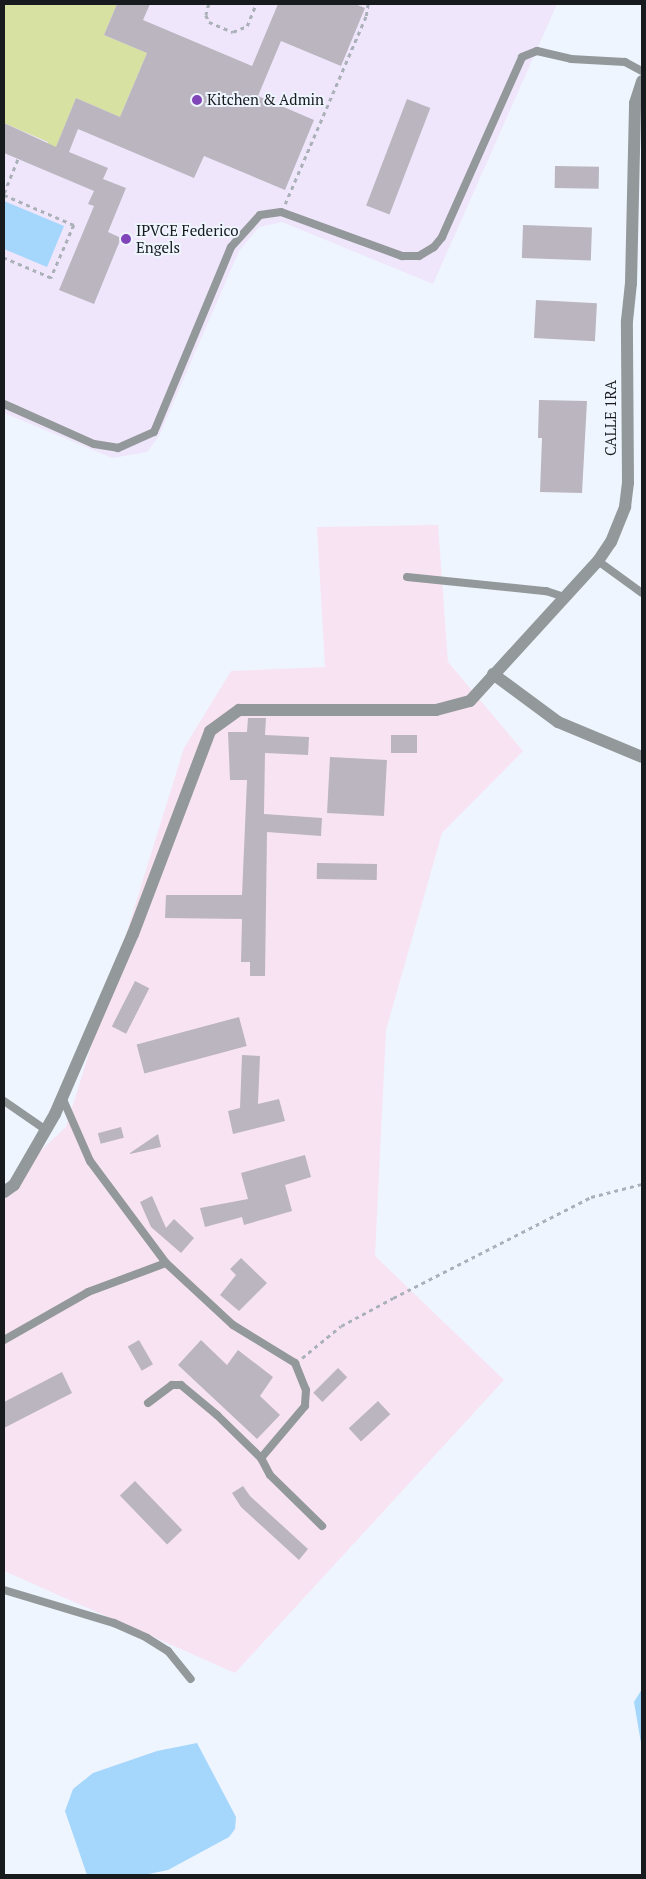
<!DOCTYPE html>
<style>
body{margin:0}
#map{position:relative;width:646px;height:1879px;overflow:hidden;background:#eef5fe;font-family:"PT Serif",serif}
div>[style]{position:absolute}
.industrial>*{inset:0;background:#f8e3f3}
.education>*{inset:0;background:#efe6fb}
.green>*{inset:0;background:#d6e1a2}
.water>*{inset:0;background:#a5d6fc}
.building>*{inset:0;background:#bab5bf;transform-origin:0 0}
.path>*{height:2.5px;margin-top:-1.25px;transform-origin:0;background:repeating-linear-gradient(90deg,#abb1b8 0 4px,transparent 0 8px)}
.lane>*{height:8px;margin:-4px;padding:0 4px;transform-origin:4px;border-radius:4px;background:#93989a}
.street>*{height:12px;margin:-6px;padding:0 6px;transform-origin:6px;border-radius:6px;background:#93989a}
.dots>*{width:14px;height:14px;translate:-50% -50%;box-sizing:border-box;border:2px solid #eef5fe;border-radius:50%}
span{translate:-50% -50%;white-space:nowrap;text-align:center;line-height:1.15;-webkit-text-stroke:4px #eef5fe;paint-order:stroke}
.poi-label{font-size:15px;color:#181b1e}
.left{translate:0 -50%;text-align:left}
.street-label{font-size:15px;color:#181b1e}
.frame{position:absolute;inset:0;border:5px solid #181b1e;pointer-events:none}
</style>
<div id="map">
<div class="industrial">
<i style="clip-path:polygon(438px 525px,448px 662px,523px 751px,442px 833px,386px 1030px,375px 1256px,504px 1380px,235px 1673px,4px 1571px,4px 1185px,66px 1127px,184px 748px,231px 671px,325px 667px,317px 527px)"></i>
</div>
<div class="education">
<i style="clip-path:polygon(4px 4px,557px 4px,433px 284px,282px 222px,259px 227px,239px 251px,159px 436px,147px 452px,112px 458px,4px 413px)"></i>
</div>
<div class="green">
<i style="clip-path:polygon(4px 4px,117px 4px,104px 35px,147px 53px,120px 117px,76px 98px,53px 155px,44px 151px,48px 142px,4px 123px)"></i>
</div>
<div class="water">
<i style="clip-path:polygon(4px 201px,64px 226px,47px 267px,4px 249px)"></i>
<i style="clip-path:polygon(642px 1689px,642px 1749px,634px 1702px)"></i>
<i style="clip-path:polygon(197px 1743px,236px 1817px,235px 1829px,229px 1837px,168px 1870px,144px 1875px,87px 1875px,65px 1811px,73px 1789px,93px 1773px,157px 1751px)"></i>
</div>
<div class="building">
<i style="clip-path:polygon(117px 4px,150px 4px,143px 20px,252px 66px,278px 4px,355px 4px,365px 8px,341px 66px,281px 41px,258px 96px,314px 120px,285px 190px,204px 156px,194px 178px,78px 129px,69px 152px,108px 168px,103px 179px,126px 188px,108px 232px,121px 238px,94px 304px,59px 290px,94px 206px,88px 204px,94px 191px,4px 153px,4px 123px,56px 147px,76px 98px,120px 117px,147px 53px,104px 35px)"></i>
<i style="left:407px;top:99px;width:25px;height:114px;rotate:21deg"></i>
<i style="left:555px;top:166px;width:44px;height:22px;rotate:1deg"></i>
<i style="left:523px;top:225px;width:69px;height:33px;rotate:2deg"></i>
<i style="left:536px;top:300px;width:61px;height:38px;rotate:3deg"></i>
<i style="clip-path:polygon(539px 400px,587px 401px,582px 493px,540px 492px,542px 438px,538px 438px)"></i>
<i style="clip-path:polygon(248px 718px,266px 718px,265px 735px,309px 737px,308px 755px,265px 753px,264px 814px,322px 818px,321px 836px,267px 832px,265px 976px,250px 976px,250px 962px,241px 962px,242px 919px,165px 918px,166px 895px,242px 895px,247px 780px,230px 780px,228px 732px,247px 732px)"></i>
<i style="left:417px;top:735px;width:18px;height:26px;rotate:90deg"></i>
<i style="left:330px;top:757px;width:57px;height:56px;rotate:3deg"></i>
<i style="left:317px;top:863px;width:60px;height:16px;rotate:1deg"></i>
<i style="left:135px;top:981px;width:16px;height:51px;rotate:27deg"></i>
<i style="left:239px;top:1017px;width:30px;height:106px;rotate:75deg"></i>
<i style="clip-path:polygon(242px 1055px,260px 1056px,258px 1104px,279px 1099px,285px 1121px,233px 1134px,228px 1111px,240px 1108px)"></i>
<i style="left:121px;top:1127px;width:11px;height:24px;rotate:75deg"></i>
<i style="clip-path:polygon(158px 1134px,161px 1147px,130px 1154px,130px 1153px)"></i>
<i style="clip-path:polygon(305px 1155px,311px 1177px,285px 1185px,292px 1211px,244px 1225px,242px 1217px,205px 1227px,200px 1208px,248px 1199px,241px 1173px)"></i>
<i style="clip-path:polygon(152px 1196px,166px 1228px,174px 1219px,194px 1238px,181px 1253px,151px 1227px,140px 1202px)"></i>
<i style="clip-path:polygon(241px 1258px,267px 1283px,239px 1311px,220px 1295px,236px 1275px,230px 1269px)"></i>
<i style="left:139px;top:1340px;width:28px;height:13px;rotate:60deg"></i>
<i style="clip-path:polygon(201px 1340px,227px 1365px,238px 1350px,273px 1377px,260px 1396px,280px 1415px,257px 1439px,178px 1365px)"></i>
<i style="left:338px;top:1368px;width:13px;height:35px;rotate:45deg"></i>
<i style="clip-path:polygon(62px 1372px,72px 1393px,4px 1428px,4px 1402px)"></i>
<i style="left:378px;top:1401px;width:18px;height:40px;rotate:47deg"></i>
<i style="left:135px;top:1481px;width:68px;height:21px;rotate:46deg"></i>
<i style="clip-path:polygon(243px 1486px,250px 1496px,308px 1549px,299px 1560px,241px 1507px,232px 1493px)"></i>
</div>
<div class="path">
<i style="left:209px;top:4px;width:11px;rotate:105deg"></i>
<i style="left:206px;top:15px;width:8px;rotate:67deg"></i>
<i style="left:209px;top:22px;width:26px;rotate:23deg"></i>
<i style="left:233px;top:32px;width:15px;rotate:-23deg"></i>
<i style="left:247px;top:26px;width:24px;rotate:-68deg"></i>
<i style="left:4px;top:193px;width:37px;rotate:-68deg"></i>
<i style="left:4px;top:195px;width:76px;rotate:23.2deg"></i>
<i style="left:74px;top:225px;width:58px;rotate:113.5deg"></i>
<i style="left:51px;top:278px;width:51px;rotate:-156.9deg"></i>
<i style="left:285px;top:204px;width:205px;rotate:-66.7deg"></i>
<i style="left:366px;top:16px;width:12px;rotate:-81deg"></i>
<i style="left:302px;top:1358px;width:50px;rotate:-39.4deg"></i>
<i style="left:341px;top:1326px;width:59px;rotate:-28.3deg"></i>
<i style="left:393px;top:1298px;width:222px;rotate:-27deg"></i>
<i style="left:591px;top:1197px;width:53px;rotate:-14.3deg"></i>
</div>
<div class="lane">
<i style="left:4px;top:404px;width:98px;rotate:24deg"></i>
<i style="left:94px;top:444px;width:24px;rotate:9deg"></i>
<i style="left:118px;top:448px;width:39px;rotate:-24deg"></i>
<i style="left:154px;top:432px;width:200px;rotate:-67.4deg"></i>
<i style="left:231px;top:247px;width:43px;rotate:-47.8deg"></i>
<i style="left:260px;top:215px;width:21px;rotate:-8deg"></i>
<i style="left:281px;top:212px;width:129px;rotate:20deg"></i>
<i style="left:402px;top:256px;width:17px"></i>
<i style="left:419px;top:256px;width:17px;rotate:-31deg"></i>
<i style="left:434px;top:247px;width:13px;rotate:-51deg"></i>
<i style="left:442px;top:237px;width:197px;rotate:-66deg"></i>
<i style="left:522px;top:57px;width:16px;rotate:-22deg"></i>
<i style="left:537px;top:51px;width:35px;rotate:13deg"></i>
<i style="left:571px;top:59px;width:54px;rotate:3.2deg"></i>
<i style="left:625px;top:62px;width:19px;rotate:28deg"></i>
<i style="left:598px;top:561px;width:54px;rotate:36deg"></i>
<i style="left:407px;top:577px;width:140px;rotate:5.8deg"></i>
<i style="left:546px;top:591px;width:20px;rotate:18deg"></i>
<i style="left:62px;top:1097px;width:70px;rotate:66.4deg"></i>
<i style="left:90px;top:1161px;width:127px;rotate:53.3deg"></i>
<i style="left:166px;top:1263px;width:91px;rotate:42.8deg"></i>
<i style="left:233px;top:1325px;width:73px;rotate:31.5deg"></i>
<i style="left:295px;top:1363px;width:29px;rotate:68deg"></i>
<i style="left:306px;top:1390px;width:16px;rotate:94deg"></i>
<i style="left:305px;top:1406px;width:68px;rotate:130.2deg"></i>
<i style="left:261px;top:1458px;width:19px;rotate:62deg"></i>
<i style="left:270px;top:1475px;width:73px;rotate:44.4deg"></i>
<i style="left:4px;top:1101px;width:51px;rotate:34.6deg"></i>
<i style="left:4px;top:1340px;width:97px;rotate:-29.7deg"></i>
<i style="left:88px;top:1292px;width:83px;rotate:-20.4deg"></i>
<i style="left:148px;top:1403px;width:30px;rotate:-37deg"></i>
<i style="left:172px;top:1385px;width:9px"></i>
<i style="left:181px;top:1385px;width:47px;rotate:39.8deg"></i>
<i style="left:217px;top:1415px;width:62px;rotate:44.3deg"></i>
<i style="left:4px;top:1590px;width:115px;rotate:16.7deg"></i>
<i style="left:114px;top:1623px;width:36px;rotate:24deg"></i>
<i style="left:147px;top:1638px;width:25px;rotate:32deg"></i>
<i style="left:168px;top:1651px;width:36px;rotate:51deg"></i>
</div>
<div class="street">
<i style="left:493px;top:674px;width:81px;rotate:36.4deg"></i>
<i style="left:558px;top:722px;width:91px;rotate:22.6deg"></i>
<i style="left:4px;top:1192px;width:12px;rotate:-35deg"></i>
<i style="left:14px;top:1185px;width:82px;rotate:-60deg"></i>
<i style="left:55px;top:1114px;width:196px;rotate:-66.6deg"></i>
<i style="left:133px;top:934px;width:217px;rotate:-69.2deg"></i>
<i style="left:210px;top:731px;width:36px;rotate:-36deg"></i>
<i style="left:239px;top:710px;width:197px"></i>
<i style="left:436px;top:710px;width:35px;rotate:-15deg"></i>
<i style="left:470px;top:701px;width:190px;rotate:-47.6deg"></i>
<i style="left:598px;top:561px;width:23px;rotate:-56deg"></i>
<i style="left:611px;top:542px;width:38px;rotate:-68deg"></i>
<i style="left:625px;top:507px;width:24px;rotate:-83deg"></i>
<i style="left:628px;top:483px;width:162px;rotate:-90.4deg"></i>
<i style="left:627px;top:321px;width:38px;rotate:-84deg"></i>
<i style="left:631px;top:283px;width:180px;rotate:-88.7deg"></i>
<i style="left:635px;top:103px;width:23px;rotate:-72deg"></i>
</div>
<div class="dots">
<i style="left:197px;top:100px;background:#8145ba"></i>
<i style="left:126px;top:239px;background:#8145ba"></i>
</div>
<div class="poi-label">
<span class="left" style="left:207px;top:100px">Kitchen &amp; Admin</span>
<span class="left" style="left:136px;top:239px">IPVCE Federico<br>Engels</span>
</div>
<div class="street-label">
<span style="left:611px;top:418px;rotate:-90deg">CALLE 1RA</span>
</div>
<div class="frame"></div>
</div>
